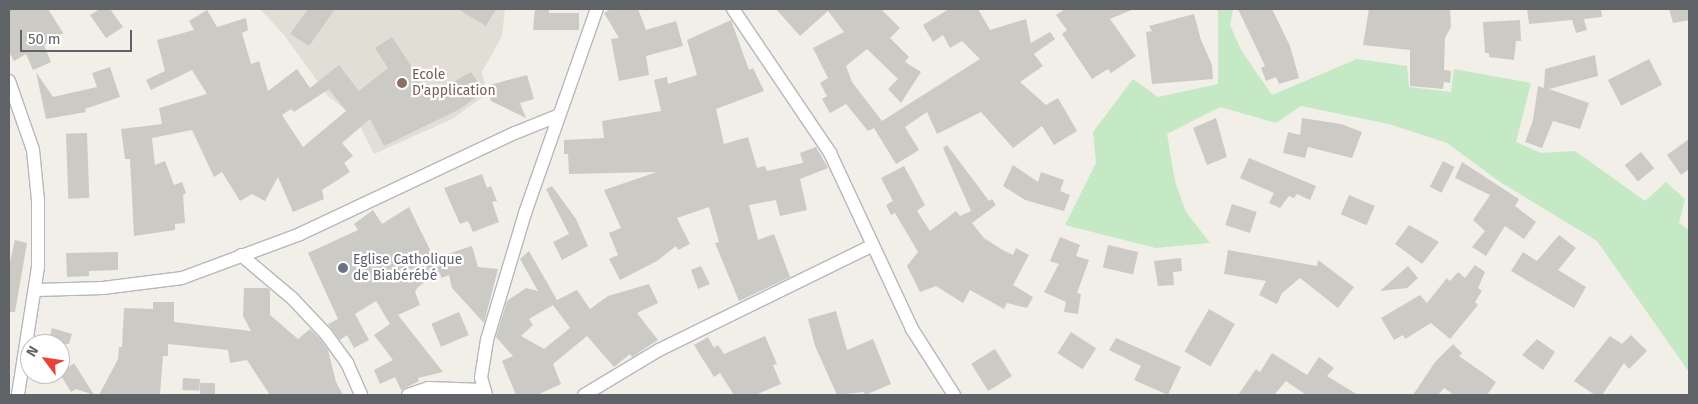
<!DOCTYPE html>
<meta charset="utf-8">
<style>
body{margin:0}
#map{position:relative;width:1698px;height:404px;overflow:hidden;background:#f1efe8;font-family:"Fira Sans",sans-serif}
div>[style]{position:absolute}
.education>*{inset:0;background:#e1ded6}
.green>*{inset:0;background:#c5e8c5}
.building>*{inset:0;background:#cccac5;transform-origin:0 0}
.roads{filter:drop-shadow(1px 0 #b5b8bc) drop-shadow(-1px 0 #b5b8bc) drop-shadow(0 1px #b5b8bc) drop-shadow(0 -1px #b5b8bc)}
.minor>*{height:12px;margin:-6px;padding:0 6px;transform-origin:6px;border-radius:6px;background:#fff}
.dots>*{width:14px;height:14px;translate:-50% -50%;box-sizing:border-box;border:2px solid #fff;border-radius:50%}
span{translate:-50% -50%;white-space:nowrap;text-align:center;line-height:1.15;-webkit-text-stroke:4.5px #fff;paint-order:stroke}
.education-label{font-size:14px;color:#785e54}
.left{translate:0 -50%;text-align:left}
.worship-label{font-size:14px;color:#5b616d}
.frame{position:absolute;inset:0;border:10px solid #5f6368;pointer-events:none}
.north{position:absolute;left:20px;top:334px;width:50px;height:50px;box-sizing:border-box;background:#fff;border:1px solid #bfc1c3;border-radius:50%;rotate:301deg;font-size:14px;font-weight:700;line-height:20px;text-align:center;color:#5f6368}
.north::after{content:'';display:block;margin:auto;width:18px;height:22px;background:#ea4335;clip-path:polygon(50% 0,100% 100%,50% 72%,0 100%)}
.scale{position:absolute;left:20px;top:30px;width:112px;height:22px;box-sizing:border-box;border:2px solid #5f6368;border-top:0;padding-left:6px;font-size:15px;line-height:18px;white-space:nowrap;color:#5f6368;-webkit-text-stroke:4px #fff;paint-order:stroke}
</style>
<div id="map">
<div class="education">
<i style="clip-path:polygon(260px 9px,505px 9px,502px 36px,482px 72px,487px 94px,452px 119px,374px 154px,356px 118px,328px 96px,284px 35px)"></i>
</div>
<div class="green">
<i style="clip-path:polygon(1218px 9px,1233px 9px,1230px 25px,1241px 50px,1272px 95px,1357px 59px,1407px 66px,1409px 87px,1451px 92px,1454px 69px,1531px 83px,1516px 142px,1541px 153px,1575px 151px,1645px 201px,1666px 182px,1685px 199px,1679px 223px,1689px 230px,1689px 372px,1597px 241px,1500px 182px,1447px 143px,1389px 124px,1301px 106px,1276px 123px,1220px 107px,1167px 134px,1175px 181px,1186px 212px,1210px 243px,1156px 248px,1065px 225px,1096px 163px,1093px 132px,1133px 79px,1158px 97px,1218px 84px)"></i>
</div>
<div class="building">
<i style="clip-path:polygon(9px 9px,48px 9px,63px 33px,44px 45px,51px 62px,33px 70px,26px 54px,14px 61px,9px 52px)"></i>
<i style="clip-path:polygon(100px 9px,110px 9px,123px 27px,106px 38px,90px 15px)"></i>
<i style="clip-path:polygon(308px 9px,335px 9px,309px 46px,290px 34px)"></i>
<i style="clip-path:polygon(458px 9px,496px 9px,486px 26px)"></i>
<i style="clip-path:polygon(535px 9px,549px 9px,549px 13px,579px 13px,579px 30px,533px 30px)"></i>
<i style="clip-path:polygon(611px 9px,638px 9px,646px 30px,676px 21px,683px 46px,646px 56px,649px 75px,619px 81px,611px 39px,619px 38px,604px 13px)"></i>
<i style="clip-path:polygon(776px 9px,881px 9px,900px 28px,890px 38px,909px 57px,905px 62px,921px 72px,901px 103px,888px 89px,898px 79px,867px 49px,846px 66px,852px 82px,882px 121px,980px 59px,962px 41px,950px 48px,943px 35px,933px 42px,923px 25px,949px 9px,978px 9px,990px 30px,1026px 19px,1031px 43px,1050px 32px,1055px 39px,1034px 54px,1043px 66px,1020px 82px,1046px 105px,1058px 98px,1077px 131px,1054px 145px,1042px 126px,1013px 148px,981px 112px,937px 134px,927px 112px,905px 127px,919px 150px,896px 164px,874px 128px,868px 131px,846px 104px,830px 113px,822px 99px,827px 96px,820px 83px,828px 78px,813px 48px,844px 32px,828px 11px,800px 36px)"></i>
<i style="clip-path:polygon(1065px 9px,1134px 9px,1110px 19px,1136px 56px,1111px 73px,1108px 69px,1092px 79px,1062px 34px,1067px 30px,1056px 15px)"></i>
<i style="clip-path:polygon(1238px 9px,1272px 9px,1290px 46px,1299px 78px,1279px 84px,1276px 77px,1266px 81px,1261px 68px,1265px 66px)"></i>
<i style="clip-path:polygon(1369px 9px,1450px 9px,1451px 27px,1445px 38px,1444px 70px,1451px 71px,1450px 83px,1444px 82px,1443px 89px,1410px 86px,1410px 50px,1363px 45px)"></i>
<i style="clip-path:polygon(1527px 9px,1601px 9px,1602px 17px,1584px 19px,1587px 30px,1576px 33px,1572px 20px,1529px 24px)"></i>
<i style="clip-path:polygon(1669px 9px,1689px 9px,1689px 20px,1673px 23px)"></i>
<i style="clip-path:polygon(evenodd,207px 10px,217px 27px,246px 18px,248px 30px,242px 33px,251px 64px,259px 61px,268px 91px,297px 69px,310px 88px,339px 65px,359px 91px,388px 68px,375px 48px,392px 37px,430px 95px,471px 72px,484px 91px,460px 109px,384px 146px,370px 119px,342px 143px,353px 156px,344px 163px,350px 172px,322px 190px,324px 199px,293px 212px,278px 177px,265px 201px,252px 194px,240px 201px,222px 172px,214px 177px,192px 130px,152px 138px,155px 165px,165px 161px,174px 185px,182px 182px,186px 193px,183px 195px,185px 223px,175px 224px,175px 230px,134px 236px,130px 159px,125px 159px,121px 129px,162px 124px,159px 108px,207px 94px,192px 70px,151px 90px,146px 80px,165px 71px,157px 40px,194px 30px,189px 21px,207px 10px,329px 89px,346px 111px,303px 147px,282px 115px,291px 109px,294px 112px,329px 89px)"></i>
<i style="clip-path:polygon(1194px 14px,1201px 40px,1212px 65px,1213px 79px,1152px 84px,1146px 32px,1152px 31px,1149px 26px)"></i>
<i style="clip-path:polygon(731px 20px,749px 70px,753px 68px,764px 91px,716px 109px,724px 144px,748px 137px,757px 168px,765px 166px,767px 171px,803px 163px,800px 153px,816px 147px,828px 168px,800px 179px,807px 210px,780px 216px,776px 200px,749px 205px,758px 240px,774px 234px,790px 277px,739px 301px,715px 243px,719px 242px,709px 207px,677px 218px,690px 244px,678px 250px,676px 246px,657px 261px,620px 280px,609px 259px,618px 255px,609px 233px,621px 228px,604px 190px,657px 172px,569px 174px,568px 154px,564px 154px,564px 140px,604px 138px,602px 121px,661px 111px,654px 80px,667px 77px,668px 84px,697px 75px,687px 40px)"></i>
<i style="clip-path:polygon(1520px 20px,1521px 41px,1516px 41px,1514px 60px,1489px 57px,1489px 53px,1485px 53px,1483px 22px)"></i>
<i style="clip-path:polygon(1595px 55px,1598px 76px,1549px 89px,1589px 103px,1580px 129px,1553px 121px,1542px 148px,1525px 142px,1533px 120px,1538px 86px,1544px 88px,1545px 69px)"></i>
<i style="left:1649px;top:59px;width:29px;height:46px;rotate:63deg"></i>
<i style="clip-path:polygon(110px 67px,120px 97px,85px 109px,86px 112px,46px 119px,36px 72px,53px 97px,97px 87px,92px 73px)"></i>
<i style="clip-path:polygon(527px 75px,534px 99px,520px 103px,526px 118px,491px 101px,486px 86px)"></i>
<i style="clip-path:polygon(1216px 118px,1227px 157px,1207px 165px,1193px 128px)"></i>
<i style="clip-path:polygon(1302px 118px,1341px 124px,1362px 132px,1352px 158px,1308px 147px,1305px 158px,1283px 153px,1288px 132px,1300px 135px)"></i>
<i style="left:87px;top:133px;width:65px;height:21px;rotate:88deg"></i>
<i style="clip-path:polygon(1689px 139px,1689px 169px,1681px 175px,1667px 155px)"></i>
<i style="clip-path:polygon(947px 145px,989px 201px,992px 199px,996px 205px,972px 223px,984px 238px,1001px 249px,1013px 255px,1016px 248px,1029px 255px,1013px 285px,1033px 297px,1027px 308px,1007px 303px,1004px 309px,970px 290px,963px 303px,936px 286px,920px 292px,907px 266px,918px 252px,895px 213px,891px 215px,886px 205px,893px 201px,881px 178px,904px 166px,925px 205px,917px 211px,930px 231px,956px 211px,960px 216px,971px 211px,943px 148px)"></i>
<i style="left:1641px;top:152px;width:21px;height:21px;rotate:51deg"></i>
<i style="clip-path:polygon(1249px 158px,1316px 186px,1310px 200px,1297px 194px,1294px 198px,1289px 196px,1280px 208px,1269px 203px,1274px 193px,1240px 178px)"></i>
<i style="left:1443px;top:161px;width:13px;height:29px;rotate:27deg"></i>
<i style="clip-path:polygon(1462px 162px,1519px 199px,1515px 206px,1536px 222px,1524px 239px,1505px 226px,1486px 256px,1472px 247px,1485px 231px,1473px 220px,1490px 195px,1455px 178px)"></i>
<i style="clip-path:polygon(1013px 165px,1038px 182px,1041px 172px,1064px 180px,1060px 191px,1070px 195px,1064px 211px,1025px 200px,1003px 186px)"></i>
<i style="clip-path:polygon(482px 174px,487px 188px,491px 186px,497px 201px,492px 202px,499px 222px,473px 232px,468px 221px,460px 224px,444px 188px)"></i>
<i style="clip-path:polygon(552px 186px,576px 219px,588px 246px,562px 260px,553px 242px,569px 234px,546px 189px)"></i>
<i style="left:1349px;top:195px;width:28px;height:21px;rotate:23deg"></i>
<i style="left:1232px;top:204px;width:26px;height:22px;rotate:18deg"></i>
<i style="clip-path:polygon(409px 207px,432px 254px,438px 251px,441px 256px,472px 246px,478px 267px,498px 269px,484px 323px,452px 288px,449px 275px,442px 278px,439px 272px,418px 287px,415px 292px,420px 305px,398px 315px,443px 372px,418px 378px,419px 381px,401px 390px,395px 377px,380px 384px,374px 370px,393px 360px,374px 335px,390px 324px,376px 301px,355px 314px,369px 340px,354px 348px,347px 335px,340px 340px,328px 324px,338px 319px,308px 253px,358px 230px,354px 224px,373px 210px,382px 224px)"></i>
<i style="clip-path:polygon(1409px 225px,1439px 242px,1422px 264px,1395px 244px)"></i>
<i style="clip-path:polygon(1559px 235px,1576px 248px,1558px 270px,1586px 287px,1574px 308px,1511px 271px,1523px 252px,1537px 261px)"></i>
<i style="clip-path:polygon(1060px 237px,1080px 245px,1076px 256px,1089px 260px,1077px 293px,1081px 294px,1078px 314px,1064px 312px,1066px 302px,1044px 292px,1059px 264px,1050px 261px)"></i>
<i style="clip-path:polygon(15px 240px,27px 243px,15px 312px,9px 312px,9px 266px)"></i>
<i style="left:1108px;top:245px;width:31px;height:23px;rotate:13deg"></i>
<i style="clip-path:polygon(1228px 250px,1317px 266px,1318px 260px,1354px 287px,1338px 308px,1300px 278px,1282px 293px,1277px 304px,1259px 295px,1266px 281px,1224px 274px)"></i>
<i style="clip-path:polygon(evenodd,529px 251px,557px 300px,577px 290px,590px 309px,608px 296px,649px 284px,658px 303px,637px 313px,658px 340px,632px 357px,630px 354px,614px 367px,587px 336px,553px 364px,561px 384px,537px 395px,516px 395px,502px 361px,513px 356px,496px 337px,507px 301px,526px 288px,538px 291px,520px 259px,529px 251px,553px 305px,570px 328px,544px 349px,521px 336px,533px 325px,529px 319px,553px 305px)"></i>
<i style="clip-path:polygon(118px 252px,118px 270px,89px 271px,89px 276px,67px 277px,66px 253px)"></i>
<i style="clip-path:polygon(1181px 258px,1182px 271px,1173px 272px,1174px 285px,1158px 286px,1154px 261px)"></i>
<i style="clip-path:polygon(1475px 265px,1485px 272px,1478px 288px,1482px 291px,1475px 302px,1478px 305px,1450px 339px,1431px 323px,1405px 339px,1403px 335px,1394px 340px,1381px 318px,1420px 295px,1427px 303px,1447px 278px,1450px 281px,1458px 272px,1465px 278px)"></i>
<i style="clip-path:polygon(701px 266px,710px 284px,698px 289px,691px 270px)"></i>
<i style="clip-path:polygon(1408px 266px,1418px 278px,1407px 288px,1380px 291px)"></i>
<i style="clip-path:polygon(244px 288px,267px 288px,270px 290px,270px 315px,298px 339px,310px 329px,320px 339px,328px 350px,336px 382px,343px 395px,270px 395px,247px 360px,230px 363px,228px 350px,168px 344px,168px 356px,163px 356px,160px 395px,99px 395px,118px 359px,119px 347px,122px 347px,124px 308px,153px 309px,153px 302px,174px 302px,174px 322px,251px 331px,243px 316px)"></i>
<i style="left:1209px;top:309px;width:30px;height:49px;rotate:30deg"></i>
<i style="clip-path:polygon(836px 311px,847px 350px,873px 339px,891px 384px,865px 395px,864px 392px,837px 395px,815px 346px,808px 319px)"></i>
<i style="left:459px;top:312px;width:25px;height:30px;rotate:67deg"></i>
<i style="clip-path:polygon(52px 328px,72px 334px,69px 344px,48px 344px)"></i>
<i style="left:1071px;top:332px;width:30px;height:25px;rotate:33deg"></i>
<i style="clip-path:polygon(1631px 335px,1647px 351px,1629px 369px,1624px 363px,1602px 395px,1595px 395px,1574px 381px,1610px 336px,1622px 344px)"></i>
<i style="clip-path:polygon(765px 336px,777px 364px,773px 365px,781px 384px,755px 395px,734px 395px,720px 373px,714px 377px,694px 345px,708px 337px,714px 348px,718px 345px,724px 354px)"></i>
<i style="clip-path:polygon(1116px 338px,1181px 367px,1168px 395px,1134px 380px,1141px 366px,1109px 350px)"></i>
<i style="clip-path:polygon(1537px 339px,1555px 352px,1543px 370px,1522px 355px)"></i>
<i style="clip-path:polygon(1453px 344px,1462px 353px,1459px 356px,1496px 382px,1487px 395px,1454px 395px,1444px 388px,1438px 395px,1413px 395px,1435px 362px)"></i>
<i style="left:995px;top:349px;width:32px;height:28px;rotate:58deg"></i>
<i style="clip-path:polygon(1272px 353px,1307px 375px,1319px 357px,1334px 368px,1327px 376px,1358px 395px,1306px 395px,1286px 381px,1274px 395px,1238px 395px,1256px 369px,1260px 372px)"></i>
<i style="clip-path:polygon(74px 363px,94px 395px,76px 389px,71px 392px,60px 374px)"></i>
<i style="left:183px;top:378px;width:17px;height:12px;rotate:3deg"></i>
<i style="left:200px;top:383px;width:15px;height:12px"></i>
</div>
<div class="roads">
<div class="minor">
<i style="left:733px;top:9px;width:174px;rotate:56deg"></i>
<i style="left:830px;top:153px;width:194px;rotate:65deg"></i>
<i style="left:912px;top:329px;width:78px;rotate:57.5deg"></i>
<i style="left:9px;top:81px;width:73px;rotate:70.8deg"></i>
<i style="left:33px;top:150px;width:50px;rotate:84.3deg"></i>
<i style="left:38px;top:200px;width:67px;rotate:90deg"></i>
<i style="left:38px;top:267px;width:130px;rotate:98.9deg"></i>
<i style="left:241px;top:255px;width:68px;rotate:40.2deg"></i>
<i style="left:293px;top:299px;width:48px;rotate:46.7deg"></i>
<i style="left:326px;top:334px;width:36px;rotate:54deg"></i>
<i style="left:347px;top:363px;width:35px;rotate:66deg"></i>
<i style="left:36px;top:290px;width:67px;rotate:-1.7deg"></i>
<i style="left:103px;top:288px;width:80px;rotate:-7.2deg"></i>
<i style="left:182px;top:278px;width:126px;rotate:-20.4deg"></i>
<i style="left:300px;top:234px;width:238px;rotate:-25.2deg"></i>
<i style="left:515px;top:133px;width:45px;rotate:-22deg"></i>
<i style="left:408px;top:395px;width:21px;rotate:-19deg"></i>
<i style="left:428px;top:388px;width:55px;rotate:2.1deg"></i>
<i style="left:486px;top:395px;width:18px;rotate:-106deg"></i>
<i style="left:481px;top:378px;width:38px;rotate:-81deg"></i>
<i style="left:487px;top:340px;width:133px;rotate:-73.3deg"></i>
<i style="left:525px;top:213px;width:216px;rotate:-70.6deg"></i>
<i style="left:584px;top:395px;width:87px;rotate:-31deg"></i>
<i style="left:659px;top:350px;width:238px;rotate:-26.1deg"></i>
</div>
</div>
<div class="dots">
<i style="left:402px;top:83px;background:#8d6e63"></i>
<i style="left:343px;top:268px;background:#6b7280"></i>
</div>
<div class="education-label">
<span class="left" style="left:412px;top:83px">Ecole<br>D'application</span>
</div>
<div class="worship-label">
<span class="left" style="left:353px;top:268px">Eglise Catholique<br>de Biabérébé</span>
</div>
<div class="frame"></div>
<div class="north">N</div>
<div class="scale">50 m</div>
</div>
